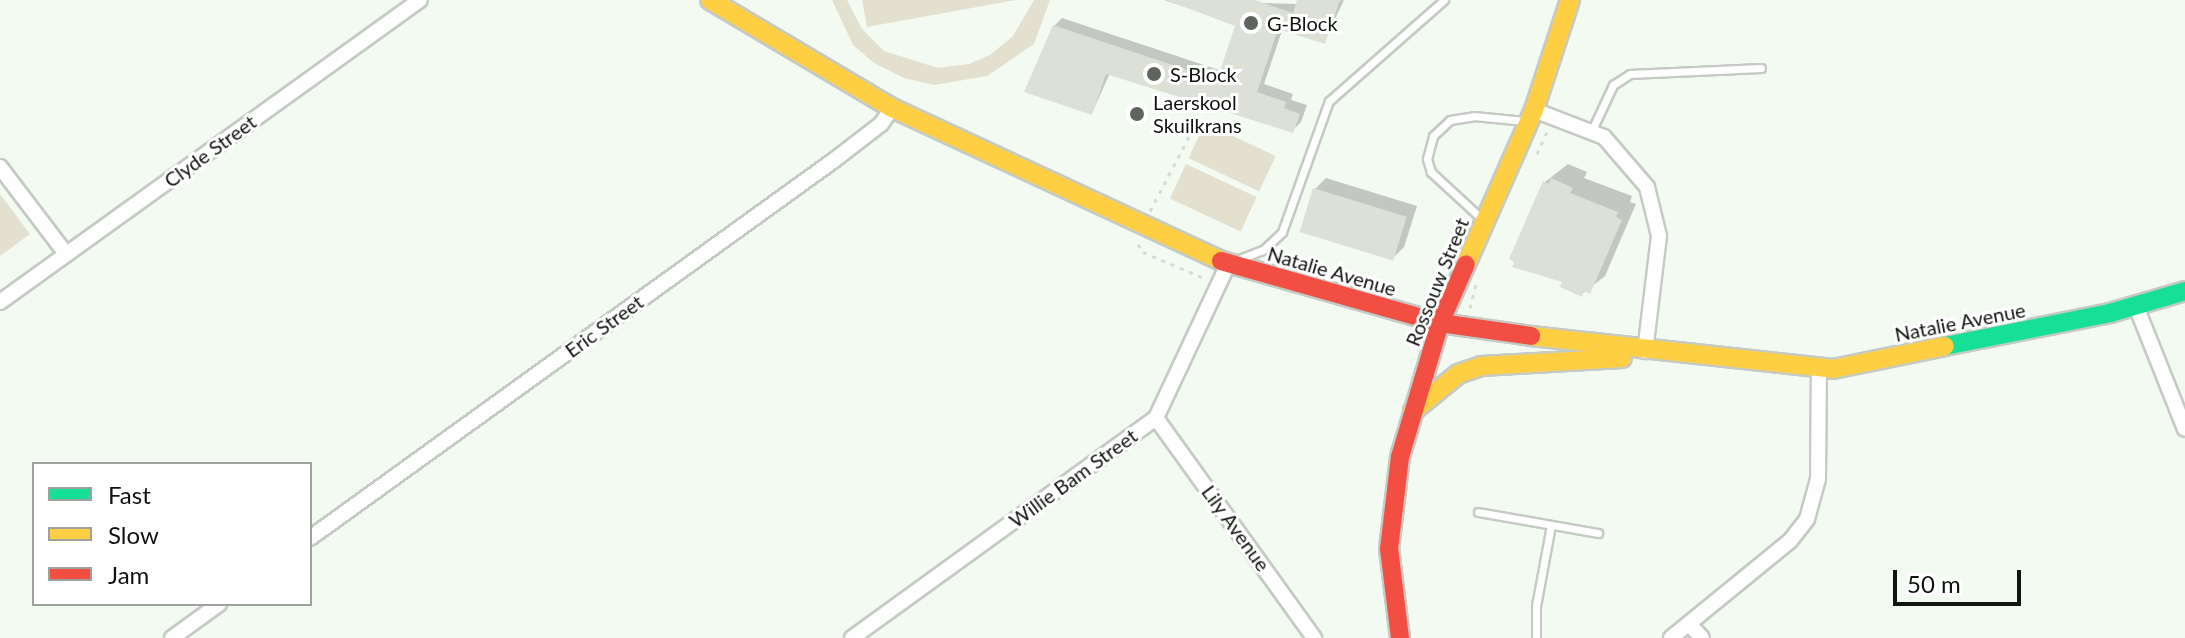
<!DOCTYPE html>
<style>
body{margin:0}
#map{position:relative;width:2185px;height:638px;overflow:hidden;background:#f3faf2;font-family:Lato,sans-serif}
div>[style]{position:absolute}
.green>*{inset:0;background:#e3e0d0;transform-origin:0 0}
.shadow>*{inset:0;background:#0003}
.building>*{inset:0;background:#dce0d6;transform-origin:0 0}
.path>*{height:3px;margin-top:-1.5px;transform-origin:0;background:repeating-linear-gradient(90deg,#d7dad7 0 4px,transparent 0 10px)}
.roads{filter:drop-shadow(2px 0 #c5cac4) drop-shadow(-2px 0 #c5cac4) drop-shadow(0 2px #c5cac4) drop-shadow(0 -2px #c5cac4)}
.lane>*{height:7px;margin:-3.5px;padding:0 3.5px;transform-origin:3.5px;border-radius:3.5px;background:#fdfefd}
.street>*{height:14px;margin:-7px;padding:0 7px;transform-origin:7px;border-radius:7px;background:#fdfefd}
.fast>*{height:18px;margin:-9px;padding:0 9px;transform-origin:9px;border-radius:9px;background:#16e098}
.slow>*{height:18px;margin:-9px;padding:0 9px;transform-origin:9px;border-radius:9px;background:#ffcf43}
.jam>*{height:18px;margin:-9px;padding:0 9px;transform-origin:9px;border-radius:9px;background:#f24e42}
.dots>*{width:22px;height:22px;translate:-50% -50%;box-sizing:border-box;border:4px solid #fff;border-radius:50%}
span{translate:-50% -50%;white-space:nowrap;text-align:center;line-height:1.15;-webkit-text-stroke:6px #fff;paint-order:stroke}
.poi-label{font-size:20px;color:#101410}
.left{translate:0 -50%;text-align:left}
.street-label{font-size:20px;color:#101410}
.legend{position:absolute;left:32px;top:462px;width:280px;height:144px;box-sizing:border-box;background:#fff;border:2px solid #9fa19f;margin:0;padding:10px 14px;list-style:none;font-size:24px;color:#101410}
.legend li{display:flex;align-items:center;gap:16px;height:40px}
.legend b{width:40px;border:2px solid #9fa19f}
.scale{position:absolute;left:1893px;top:570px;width:128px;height:36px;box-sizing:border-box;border:4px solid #101410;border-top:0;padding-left:10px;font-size:24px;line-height:28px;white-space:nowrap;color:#101410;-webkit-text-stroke:6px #fff;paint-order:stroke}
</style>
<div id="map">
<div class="green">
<i style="clip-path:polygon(832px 0,847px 0,862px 29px,884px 51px,938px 68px,969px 64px,990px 55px,1013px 36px,1034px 0,1050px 0,1034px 44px,987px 76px,934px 85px,904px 78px,874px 63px,853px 45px)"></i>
<i style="clip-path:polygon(862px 0,1016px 0,867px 27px)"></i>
<i style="left:1205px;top:123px;width:78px;height:39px;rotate:25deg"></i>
<i style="left:1186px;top:164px;width:78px;height:38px;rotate:25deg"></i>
<i style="clip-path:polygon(0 194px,30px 234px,0 256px)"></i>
</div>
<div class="shadow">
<i style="clip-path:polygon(1164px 0,1298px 4px,1344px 0,1324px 42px,1283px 28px,1264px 84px,1293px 94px,1291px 100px,1307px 105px,1301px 122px,1293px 130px,1110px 73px,1092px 113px,1054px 26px,1062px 18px,1222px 71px,1237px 24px)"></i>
<i style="clip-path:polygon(1568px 164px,1587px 172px,1584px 178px,1632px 196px,1630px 202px,1636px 204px,1605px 276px,1582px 294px,1565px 281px,1515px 266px,1545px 182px)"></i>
<i style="clip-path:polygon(1326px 178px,1417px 206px,1404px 247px,1393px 258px,1315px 189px)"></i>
</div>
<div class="building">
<i style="clip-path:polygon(1166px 0,1255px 0,1293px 13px,1297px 0,1340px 0,1325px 44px,1278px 29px,1257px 92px,1286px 102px,1284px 108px,1300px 114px,1293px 133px,1106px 74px,1092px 115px,1024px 92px,1053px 25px,1217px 80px,1235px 26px)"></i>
<i style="clip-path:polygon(1551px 178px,1573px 188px,1570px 193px,1618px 212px,1616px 217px,1622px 220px,1590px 294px,1584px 291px,1582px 297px,1560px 287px,1562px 282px,1512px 267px,1514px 262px,1509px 259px,1543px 181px,1548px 184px)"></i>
<i style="left:1313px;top:188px;width:98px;height:46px;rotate:17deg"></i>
</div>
<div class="path">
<i style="left:1537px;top:154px;width:24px;rotate:-66deg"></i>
<i style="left:1150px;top:211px;width:90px;rotate:-62.3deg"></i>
<i style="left:1138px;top:244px;width:9px;rotate:58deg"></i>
<i style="left:1143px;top:252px;width:66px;rotate:23.1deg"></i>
<i style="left:1470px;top:308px;width:25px;rotate:-76deg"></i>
</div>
<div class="roads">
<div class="lane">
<i style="left:1592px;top:130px;width:50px;rotate:-65deg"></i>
<i style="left:1613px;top:85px;width:20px;rotate:-33deg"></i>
<i style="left:1630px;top:74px;width:131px;rotate:-2.6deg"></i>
<i style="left:1483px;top:220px;width:71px;rotate:-137.3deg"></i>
<i style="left:1431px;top:172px;width:14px;rotate:-107deg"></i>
<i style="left:1427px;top:159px;width:24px;rotate:-75deg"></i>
<i style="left:1433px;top:136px;width:23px;rotate:-43deg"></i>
<i style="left:1450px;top:120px;width:24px;rotate:-9deg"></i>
<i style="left:1474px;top:116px;width:51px;rotate:5.6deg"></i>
<i style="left:1234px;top:261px;width:31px;rotate:-21deg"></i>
<i style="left:1263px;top:250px;width:26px;rotate:-43deg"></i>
<i style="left:1282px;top:232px;width:139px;rotate:-70.3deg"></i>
<i style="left:1329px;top:101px;width:153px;rotate:-41.3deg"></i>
<i style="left:1478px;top:512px;width:122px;rotate:9.9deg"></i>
<i style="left:1536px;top:638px;width:32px;rotate:-90deg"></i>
<i style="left:1536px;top:606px;width:82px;rotate:-79.5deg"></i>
</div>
<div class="street">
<i style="left:1534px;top:110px;width:75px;rotate:21.1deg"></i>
<i style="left:1604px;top:137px;width:66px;rotate:49.3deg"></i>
<i style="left:1647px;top:187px;width:50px;rotate:76.2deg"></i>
<i style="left:1659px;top:236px;width:116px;rotate:96.9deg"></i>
<i style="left:0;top:167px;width:109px;rotate:52.8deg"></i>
<i style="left:0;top:302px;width:517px;rotate:-35.72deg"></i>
<i style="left:2136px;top:306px;width:132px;rotate:68.3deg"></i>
<i style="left:1156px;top:418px;width:271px;rotate:54.3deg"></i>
<i style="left:310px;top:538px;width:645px;rotate:-35.79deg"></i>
<i style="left:833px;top:161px;width:61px;rotate:-37.6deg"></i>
<i style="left:881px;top:124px;width:19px;rotate:-55deg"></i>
<i style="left:1689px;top:624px;width:19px;rotate:47deg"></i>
<i style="left:172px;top:638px;width:58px;rotate:-35.9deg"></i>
<i style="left:852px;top:638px;width:375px;rotate:-35.9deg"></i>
<i style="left:1156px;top:418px;width:170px;rotate:-64.9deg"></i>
<i style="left:1671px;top:638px;width:154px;rotate:-39.2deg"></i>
<i style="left:1790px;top:541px;width:28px;rotate:-52deg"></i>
<i style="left:1807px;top:519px;width:41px;rotate:-74.6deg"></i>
<i style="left:1818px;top:479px;width:110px;rotate:-89.5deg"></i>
</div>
<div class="fast">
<i style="left:1945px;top:346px;width:168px;rotate:-11.3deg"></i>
<i style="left:2110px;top:313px;width:78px;rotate:-16.3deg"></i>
</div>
<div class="slow">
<i style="left:710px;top:0;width:212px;rotate:30.7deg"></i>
<i style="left:892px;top:108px;width:363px;rotate:24.9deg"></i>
<i style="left:1466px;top:264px;width:168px;rotate:-66.2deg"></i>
<i style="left:1534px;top:110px;width:116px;rotate:-71.9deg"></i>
<i style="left:1531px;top:336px;width:304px;rotate:6.2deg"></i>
<i style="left:1833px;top:369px;width:114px;rotate:-11.6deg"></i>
<i style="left:1413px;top:411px;width:58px;rotate:-39.4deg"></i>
<i style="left:1458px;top:374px;width:24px;rotate:-19deg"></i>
<i style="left:1481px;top:366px;width:141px;rotate:-3.2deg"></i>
</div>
<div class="jam">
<i style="left:1221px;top:261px;width:228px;rotate:15.8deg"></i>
<i style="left:1440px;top:323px;width:92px;rotate:8.1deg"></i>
<i style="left:1400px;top:638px;width:90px;rotate:-97deg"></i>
<i style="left:1389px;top:549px;width:93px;rotate:-83.2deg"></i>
<i style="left:1400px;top:457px;width:140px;rotate:-73.4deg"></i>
<i style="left:1440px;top:323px;width:64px;rotate:-66.2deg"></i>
</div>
</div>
<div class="dots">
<i style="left:1251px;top:23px;background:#5f645f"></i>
<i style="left:1154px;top:74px;background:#5f645f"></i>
<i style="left:1137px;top:114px;background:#5f645f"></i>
</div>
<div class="poi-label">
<span class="left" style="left:1267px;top:23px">G-Block</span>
<span class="left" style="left:1170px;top:74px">S-Block</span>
<span class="left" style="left:1153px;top:114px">Laerskool<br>Skuilkrans</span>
</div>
<div class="street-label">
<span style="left:210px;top:151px;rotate:-36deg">Clyde Street</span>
<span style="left:1332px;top:271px;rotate:16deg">Natalie Avenue</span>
<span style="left:1437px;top:282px;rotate:-68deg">Rossouw Street</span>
<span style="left:1960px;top:322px;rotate:-11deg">Natalie Avenue</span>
<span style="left:604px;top:326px;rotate:-36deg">Eric Street</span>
<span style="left:1073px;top:478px;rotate:-36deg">Willie Bam Street</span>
<span style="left:1236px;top:528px;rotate:54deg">Lily Avenue</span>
</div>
<ul class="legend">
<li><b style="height:10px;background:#16e098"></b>Fast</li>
<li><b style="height:10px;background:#ffcf43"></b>Slow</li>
<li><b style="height:10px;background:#f24e42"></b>Jam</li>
</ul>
<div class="scale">50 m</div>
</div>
